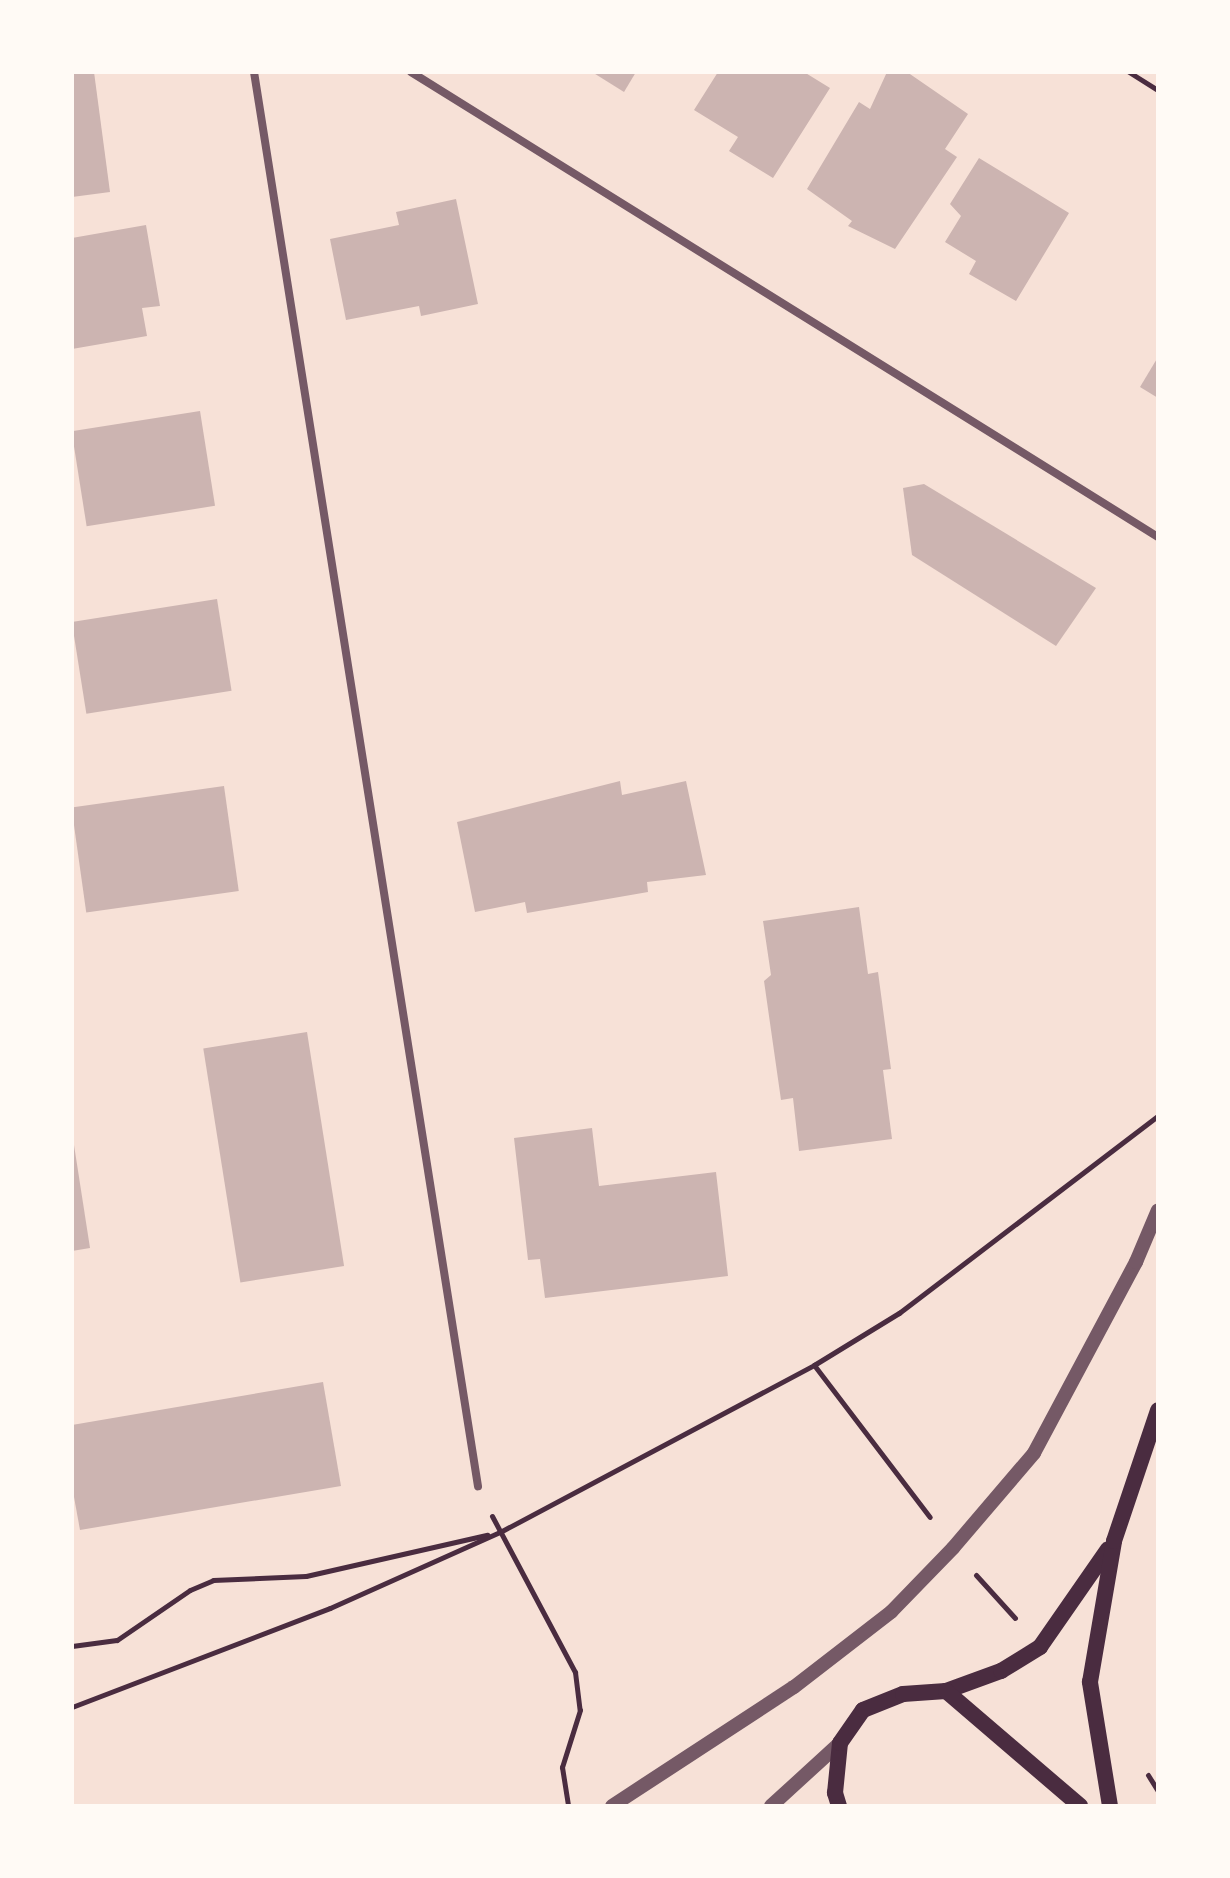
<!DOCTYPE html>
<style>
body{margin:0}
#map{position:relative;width:1230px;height:1878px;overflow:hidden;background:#f7e1d7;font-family:Inter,sans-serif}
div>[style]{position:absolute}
.building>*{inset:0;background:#ccb4b1;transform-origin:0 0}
.path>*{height:5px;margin:-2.5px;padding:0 2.5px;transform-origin:2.5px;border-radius:2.5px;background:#4a2c40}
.minor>*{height:8px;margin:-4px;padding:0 4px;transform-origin:4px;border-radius:4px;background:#755966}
.tertiary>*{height:14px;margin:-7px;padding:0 7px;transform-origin:7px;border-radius:7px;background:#755966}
.secondary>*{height:16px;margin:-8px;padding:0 8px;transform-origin:8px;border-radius:8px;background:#4a2c40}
span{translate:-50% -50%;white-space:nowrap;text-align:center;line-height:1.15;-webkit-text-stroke:7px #fffaf5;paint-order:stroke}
.frame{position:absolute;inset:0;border:74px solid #fffaf5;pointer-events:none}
</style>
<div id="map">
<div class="building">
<i style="clip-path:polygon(72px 72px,94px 72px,110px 192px,72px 197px)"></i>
<i style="clip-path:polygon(592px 72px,636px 72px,624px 92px)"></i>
<i style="clip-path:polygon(718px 72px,804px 72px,830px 88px,773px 178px,729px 151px,738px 137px,694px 110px)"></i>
<i style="clip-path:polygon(887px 72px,907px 72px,968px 114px,945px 149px,957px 157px,895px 249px,848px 226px,852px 221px,807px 189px,859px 102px,870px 109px)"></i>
<i style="clip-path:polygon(979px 158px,1069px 213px,1016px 301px,969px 274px,976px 261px,945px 242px,961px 216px,950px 204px)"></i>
<i style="clip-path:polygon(456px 199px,478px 304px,421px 316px,419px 306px,346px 320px,330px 239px,399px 225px,396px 212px)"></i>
<i style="clip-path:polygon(146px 225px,160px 306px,142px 308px,147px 336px,72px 349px,72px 238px)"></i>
<i style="clip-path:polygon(1158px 357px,1158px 398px,1140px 387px)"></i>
<i style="left:200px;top:411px;width:96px;height:130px;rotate:81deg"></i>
<i style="clip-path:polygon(924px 484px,1096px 588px,1056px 646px,912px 555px,903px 488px)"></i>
<i style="left:217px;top:599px;width:93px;height:147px;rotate:81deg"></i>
<i style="clip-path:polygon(620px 781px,622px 795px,686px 781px,706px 875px,647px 882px,648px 892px,527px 913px,525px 902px,475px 912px,457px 822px)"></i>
<i style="left:224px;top:786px;width:106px;height:154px;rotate:82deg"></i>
<i style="clip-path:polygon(859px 907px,868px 974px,878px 972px,891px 1069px,883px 1070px,892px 1139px,799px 1151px,793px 1098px,781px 1100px,764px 981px,771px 975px,763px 921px)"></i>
<i style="left:307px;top:1032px;width:237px;height:105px;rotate:81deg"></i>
<i style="clip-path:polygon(592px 1128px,599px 1186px,716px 1172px,728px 1276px,545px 1298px,540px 1259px,528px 1260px,514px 1138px)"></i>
<i style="clip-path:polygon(74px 1145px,90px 1248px,72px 1251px,72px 1146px)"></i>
<i style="clip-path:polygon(323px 1382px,341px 1486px,80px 1530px,72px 1486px,72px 1425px)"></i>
</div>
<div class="path">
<i style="left:1129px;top:72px;width:34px;rotate:32deg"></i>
<i style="left:814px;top:1365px;width:191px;rotate:52.7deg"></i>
<i style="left:492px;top:1516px;width:177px;rotate:62deg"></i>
<i style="left:575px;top:1672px;width:38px;rotate:83deg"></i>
<i style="left:580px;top:1710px;width:60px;rotate:107.5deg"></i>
<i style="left:562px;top:1767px;width:39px;rotate:81deg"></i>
<i style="left:976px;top:1575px;width:58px;rotate:47.8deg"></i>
<i style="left:72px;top:1646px;width:45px;rotate:-7.6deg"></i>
<i style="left:117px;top:1640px;width:88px;rotate:-34.4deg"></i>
<i style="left:190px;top:1590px;width:25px;rotate:-23deg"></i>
<i style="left:213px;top:1580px;width:93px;rotate:-2.5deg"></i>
<i style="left:306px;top:1576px;width:186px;rotate:-12.8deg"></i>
<i style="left:72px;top:1707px;width:276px;rotate:-21deg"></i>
<i style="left:330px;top:1608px;width:186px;rotate:-24.1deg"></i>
<i style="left:500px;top:1532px;width:356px;rotate:-28deg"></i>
<i style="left:814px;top:1365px;width:100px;rotate:-31.5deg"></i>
<i style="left:899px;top:1313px;width:325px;rotate:-37.3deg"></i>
<i style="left:1148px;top:1775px;width:19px;rotate:58deg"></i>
</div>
<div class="minor">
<i style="left:254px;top:72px;width:1432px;rotate:81deg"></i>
<i style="left:411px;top:72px;width:880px;rotate:31.9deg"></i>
</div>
<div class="tertiary">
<i style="left:612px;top:1806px;width:217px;rotate:-33.2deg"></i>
<i style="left:794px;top:1687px;width:123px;rotate:-37.7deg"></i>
<i style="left:891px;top:1612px;width:89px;rotate:-45.9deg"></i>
<i style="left:953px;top:1548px;width:125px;rotate:-49.5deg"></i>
<i style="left:1034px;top:1453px;width:217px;rotate:-61.9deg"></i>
<i style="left:1136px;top:1262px;width:56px;rotate:-67.1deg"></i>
<i style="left:771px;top:1806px;width:93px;rotate:-42.4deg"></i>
</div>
<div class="secondary">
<i style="left:946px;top:1691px;width:59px;rotate:-20deg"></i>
<i style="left:1001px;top:1671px;width:46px;rotate:-31.6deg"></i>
<i style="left:1040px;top:1647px;width:119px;rotate:-55.2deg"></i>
<i style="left:839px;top:1806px;width:14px;rotate:-107deg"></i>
<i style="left:835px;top:1793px;width:50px;rotate:-84.3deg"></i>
<i style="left:840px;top:1743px;width:40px;rotate:-55.1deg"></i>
<i style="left:863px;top:1710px;width:43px;rotate:-21.8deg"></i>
<i style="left:903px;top:1694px;width:43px;rotate:-4deg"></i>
<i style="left:946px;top:1691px;width:177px;rotate:40.6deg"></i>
<i style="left:1110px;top:1806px;width:126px;rotate:-99.2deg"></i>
<i style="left:1090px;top:1682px;width:143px;rotate:-80.3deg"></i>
<i style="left:1114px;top:1541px;width:138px;rotate:-71.4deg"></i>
</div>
<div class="frame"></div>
</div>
